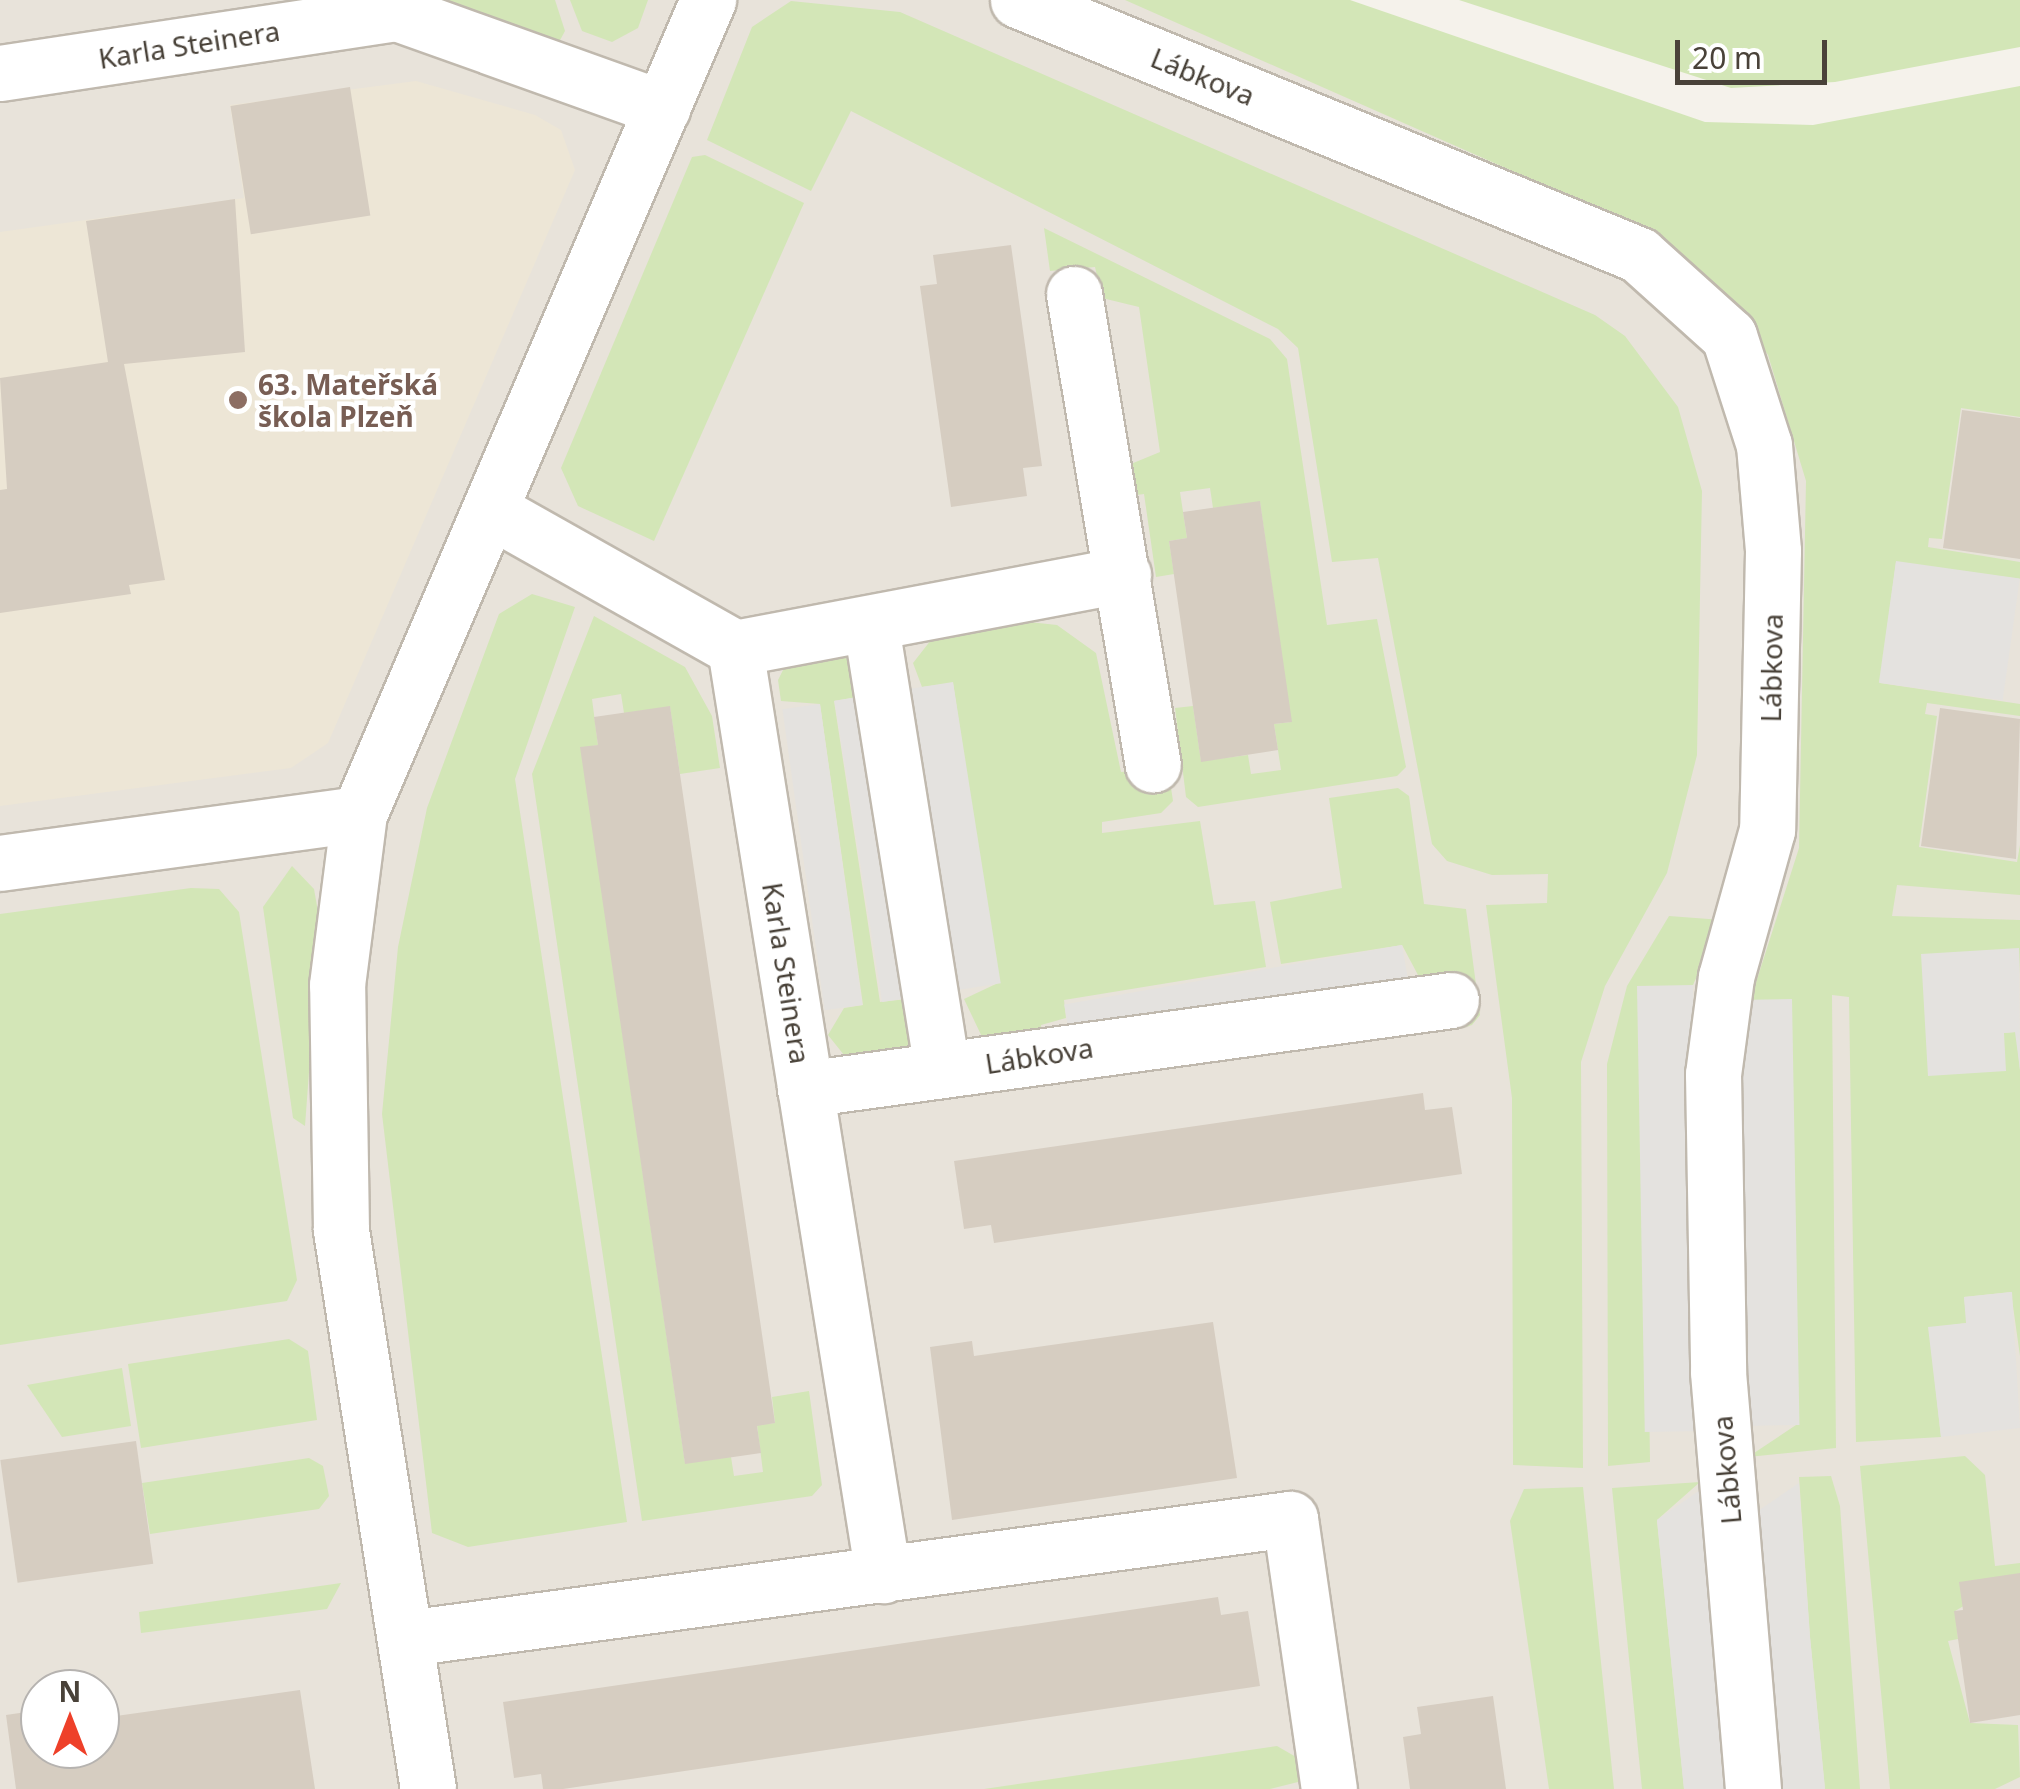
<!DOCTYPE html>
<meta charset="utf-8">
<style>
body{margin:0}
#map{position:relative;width:2020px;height:1789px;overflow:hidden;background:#f5f2eb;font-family:"Noto Sans",sans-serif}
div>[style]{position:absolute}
.residential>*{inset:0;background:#e8e3da}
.education>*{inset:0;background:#ede6d6}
.green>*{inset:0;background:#d3e6b7}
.parking>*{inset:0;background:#e4e2df;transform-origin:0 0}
.building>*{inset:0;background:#d6cdc1;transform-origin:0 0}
.roads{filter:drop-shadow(2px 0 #c0b9ae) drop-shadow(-2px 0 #c0b9ae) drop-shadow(0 2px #c0b9ae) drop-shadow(0 -2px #c0b9ae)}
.minor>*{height:55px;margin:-27.5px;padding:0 27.5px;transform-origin:27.5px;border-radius:27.5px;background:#fff}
.dots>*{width:28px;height:28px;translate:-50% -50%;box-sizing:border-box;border:5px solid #fff;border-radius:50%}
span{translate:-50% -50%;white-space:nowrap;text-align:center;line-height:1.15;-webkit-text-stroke:9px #fff;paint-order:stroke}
.street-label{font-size:28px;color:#494239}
.education-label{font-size:28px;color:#785e54;font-weight:700}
.left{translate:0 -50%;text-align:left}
.north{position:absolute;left:20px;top:1669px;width:100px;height:100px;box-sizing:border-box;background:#fff;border:2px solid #b6b3b0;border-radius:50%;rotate:0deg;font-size:28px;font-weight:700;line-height:40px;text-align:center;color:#494239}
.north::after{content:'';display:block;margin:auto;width:35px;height:45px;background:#ee4029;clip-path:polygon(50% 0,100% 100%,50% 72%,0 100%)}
.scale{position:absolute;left:1675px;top:40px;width:152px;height:45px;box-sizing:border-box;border:5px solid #494239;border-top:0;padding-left:12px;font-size:30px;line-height:35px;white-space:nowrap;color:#494239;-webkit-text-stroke:8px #fff;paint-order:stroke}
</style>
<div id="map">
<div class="residential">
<i style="clip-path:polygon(evenodd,0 0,1193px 0,2020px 265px,2020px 1789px,0 1789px,0 0,40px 1689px,100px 1689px,100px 1749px,40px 1749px,40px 1689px)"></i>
</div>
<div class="education">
<i style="clip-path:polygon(416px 81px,535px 115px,561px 130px,575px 170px,328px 743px,291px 768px,0 806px,0 232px,244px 198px,230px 105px)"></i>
</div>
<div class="green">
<i style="clip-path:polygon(442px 0,555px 0,565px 31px,559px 42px)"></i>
<i style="clip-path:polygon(570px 0,648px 0,638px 28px,612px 42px,582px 31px)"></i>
<i style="clip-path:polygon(1125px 0,1350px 0,1705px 122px,1813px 125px,2020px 86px,2020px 417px,1961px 408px,1942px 539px,1929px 538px,1928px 547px,2020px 562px,2020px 579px,1896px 562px,1880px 683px,2020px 704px,2020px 716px,1927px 703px,1925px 714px,1937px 716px,1919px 847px,2017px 862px,2020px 845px,2020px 895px,1897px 885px,1892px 916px,2020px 920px,2020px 974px,2019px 949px,2004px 1033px,2016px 1032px,2020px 1070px,2020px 1356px,2011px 1292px,1964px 1297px,1967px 1323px,1929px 1328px,1941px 1437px,1856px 1442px,1849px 997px,1832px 995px,1836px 1448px,1748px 1457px,1796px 1425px,1791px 999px,1743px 1023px,1799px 848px,1806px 481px,1768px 355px,1727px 297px,1637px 226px)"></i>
<i style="clip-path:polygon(1459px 0,2020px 0,2020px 47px,1835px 82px,1731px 88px)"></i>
<i style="clip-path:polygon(791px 1px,900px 12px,1595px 315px,1625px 336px,1678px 407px,1702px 491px,1697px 755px,1667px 873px,1605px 986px,1581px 1062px,1583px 1468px,1513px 1465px,1512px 1098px,1486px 905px,1547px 903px,1548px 874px,1492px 875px,1447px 861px,1432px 844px,1378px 558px,1332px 562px,1298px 348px,1278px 329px,851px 111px,811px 191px,707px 140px,752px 27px)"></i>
<i style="clip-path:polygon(705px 155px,804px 203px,654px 541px,578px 506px,561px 468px,692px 157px)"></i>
<i style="clip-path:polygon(1044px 228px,1270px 339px,1287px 359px,1327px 625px,1377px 619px,1406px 767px,1397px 776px,1198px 807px,1186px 797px,1175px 708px,1193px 706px,1201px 761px,1248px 755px,1251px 774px,1281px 770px,1274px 724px,1291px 722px,1260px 502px,1213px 508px,1210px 488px,1180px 492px,1187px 538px,1169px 541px,1174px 574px,1156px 577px,1144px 494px,1129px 496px,1126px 466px,1160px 452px,1139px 307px,1102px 298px,1095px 267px,1050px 271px)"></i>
<i style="clip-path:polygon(532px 594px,575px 607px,515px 779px,627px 1522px,468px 1547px,432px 1533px,382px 1114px,398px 947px,427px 808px,499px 614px)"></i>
<i style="clip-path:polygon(594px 616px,685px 667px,712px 716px,720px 768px,680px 774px,670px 707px,624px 713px,621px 694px,592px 699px,598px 745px,581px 748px,685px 1463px,731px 1457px,734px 1476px,763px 1472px,757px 1425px,775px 1423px,772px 1397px,809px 1391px,822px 1485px,812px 1496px,642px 1521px,532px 774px)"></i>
<i style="clip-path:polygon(1029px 622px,1057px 625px,1096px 653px,1121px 772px,1168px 768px,1173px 801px,1161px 813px,1102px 822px,1102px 833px,1200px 821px,1214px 905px,1255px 901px,1266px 967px,1064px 1000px,1066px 1018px,1041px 1025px,1042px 1039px,983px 1039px,964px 999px,998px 983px,953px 683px,922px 687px,913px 663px,931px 640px)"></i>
<i style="clip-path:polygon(833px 650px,858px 666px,863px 696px,834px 701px,880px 1002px,907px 999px,916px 1035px,906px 1054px,848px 1060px,828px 1035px,844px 1008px,863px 1005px,820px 704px,781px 701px,778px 680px,785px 666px)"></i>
<i style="clip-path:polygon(1398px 788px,1409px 796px,1424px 904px,1466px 909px,1480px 1015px,1472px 1025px,1463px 1028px,1456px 981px,1418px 975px,1402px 945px,1281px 964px,1270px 902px,1342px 888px,1329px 798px)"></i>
<i style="clip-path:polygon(292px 866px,314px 889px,320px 923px,305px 1126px,293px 1118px,263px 907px)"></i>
<i style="clip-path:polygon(191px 888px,219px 889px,239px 912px,297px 1280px,287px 1301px,0 1345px,0 914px)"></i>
<i style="clip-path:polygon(1669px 916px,1722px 920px,1693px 985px,1644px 1013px,1650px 1462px,1608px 1466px,1607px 1064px,1627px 986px)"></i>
<i style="clip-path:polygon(289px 1339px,308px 1351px,317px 1420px,141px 1448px,128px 1364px)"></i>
<i style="clip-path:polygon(122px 1368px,131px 1426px,62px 1437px,27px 1385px)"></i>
<i style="clip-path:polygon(1965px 1456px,1985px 1475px,1995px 1566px,2020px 1563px,2020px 1573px,1955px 1611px,1958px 1639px,1948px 1641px,1970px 1723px,2018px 1725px,2020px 1777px,1995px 1789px,1890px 1789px,1860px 1466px)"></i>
<i style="clip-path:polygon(309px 1458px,323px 1466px,329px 1496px,319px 1509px,150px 1534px,142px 1483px)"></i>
<i style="clip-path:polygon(1831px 1476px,1840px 1506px,1860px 1789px,1825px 1789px,1810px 1637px,1799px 1477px)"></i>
<i style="clip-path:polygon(1700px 1482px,1657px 1520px,1684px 1789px,1642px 1789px,1612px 1488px)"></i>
<i style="clip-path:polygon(1583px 1487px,1614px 1789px,1549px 1789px,1510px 1521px,1524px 1489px)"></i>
<i style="clip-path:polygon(341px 1583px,327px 1609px,141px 1633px,139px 1612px)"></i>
<i style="clip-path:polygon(1277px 1746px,1303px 1761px,1306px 1780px,1270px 1789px,984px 1789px)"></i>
</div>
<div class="parking">
<i style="left:1896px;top:561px;width:125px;height:123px;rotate:8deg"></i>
<i style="left:953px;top:682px;width:305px;height:120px;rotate:81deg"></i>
<i style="left:820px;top:704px;width:304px;height:38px;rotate:82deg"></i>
<i style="left:1402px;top:945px;width:40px;height:343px;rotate:80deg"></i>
<i style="clip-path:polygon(2019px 948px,2020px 1070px,2015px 1032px,2004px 1033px,2006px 1071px,1928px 1076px,1921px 954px)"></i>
<i style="left:1693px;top:985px;width:446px;height:56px;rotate:89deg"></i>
<i style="left:1792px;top:999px;width:426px;height:55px;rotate:89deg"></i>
<i style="clip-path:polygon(2012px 1292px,2020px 1428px,1941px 1437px,1928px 1327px,1966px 1323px,1964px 1297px)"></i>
<i style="clip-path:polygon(1799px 1483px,1810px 1637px,1825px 1789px,1774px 1789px,1752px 1515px)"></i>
<i style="clip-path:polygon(1700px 1490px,1726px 1789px,1684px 1789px,1657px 1520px)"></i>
</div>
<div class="building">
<i style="left:350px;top:87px;width:130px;height:121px;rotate:81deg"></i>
<i style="clip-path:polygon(235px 199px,245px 352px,124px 364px,165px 580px,129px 585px,131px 594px,0 613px,0 490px,7px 489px,0 378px,108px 362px,86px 221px)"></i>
<i style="clip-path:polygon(1011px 245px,1042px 466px,1023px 468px,1027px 496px,951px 507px,920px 286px,937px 284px,933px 255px)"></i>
<i style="clip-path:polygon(1962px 410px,2020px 418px,2020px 559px,1943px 548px)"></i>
<i style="clip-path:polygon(1260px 501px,1292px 722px,1274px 724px,1278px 750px,1201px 762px,1169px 541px,1187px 538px,1183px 512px)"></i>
<i style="clip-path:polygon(670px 706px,775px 1423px,757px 1426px,761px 1453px,685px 1464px,580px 747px,598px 745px,594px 717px)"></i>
<i style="clip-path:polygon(1940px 708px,2020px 719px,2016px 859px,1921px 846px)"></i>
<i style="clip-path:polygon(1423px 1093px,1425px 1110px,1452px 1107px,1462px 1174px,994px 1243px,991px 1225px,964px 1229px,954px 1161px)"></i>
<i style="clip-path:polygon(1213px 1322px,1237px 1478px,952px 1520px,930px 1347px,972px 1341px,974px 1356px)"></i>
<i style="left:136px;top:1441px;width:124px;height:137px;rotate:82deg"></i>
<i style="clip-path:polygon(2020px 1573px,2020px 1715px,1970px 1723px,1954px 1611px,1963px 1610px,1959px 1582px)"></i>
<i style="clip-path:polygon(1218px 1597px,1221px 1615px,1248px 1611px,1260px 1686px,563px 1789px,543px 1789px,541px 1774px,514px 1778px,503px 1702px)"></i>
<i style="clip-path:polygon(300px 1690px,315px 1789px,16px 1789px,6px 1715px,40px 1710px,40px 1749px,100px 1749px,100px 1702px,109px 1717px)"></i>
<i style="clip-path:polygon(1493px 1696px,1506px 1789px,1410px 1789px,1403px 1737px,1421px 1734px,1417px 1707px)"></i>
</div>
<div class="roads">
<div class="minor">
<i style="left:1018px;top:0;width:671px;rotate:22.32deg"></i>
<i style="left:1639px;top:255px;width:121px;rotate:42deg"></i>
<i style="left:1729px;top:336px;width:114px;rotate:72.2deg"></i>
<i style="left:1764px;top:445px;width:106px;rotate:85.1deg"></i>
<i style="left:1773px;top:551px;width:279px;rotate:91.2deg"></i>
<i style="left:1767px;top:830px;width:153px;rotate:105.6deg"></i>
<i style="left:1726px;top:977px;width:98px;rotate:97.6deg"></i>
<i style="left:1713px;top:1074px;width:298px;rotate:89deg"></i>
<i style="left:1718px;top:1372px;width:418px;rotate:85.2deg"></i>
<i style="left:0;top:73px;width:402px;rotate:-8.6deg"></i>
<i style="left:397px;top:13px;width:282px;rotate:19.7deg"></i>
<i style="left:1074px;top:294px;width:477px;rotate:80.5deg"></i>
<i style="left:492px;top:511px;width:279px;rotate:29.4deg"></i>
<i style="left:735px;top:648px;width:939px;rotate:80.93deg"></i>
<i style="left:871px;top:626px;width:449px;rotate:80.9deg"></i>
<i style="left:735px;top:648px;width:395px;rotate:-10.7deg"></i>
<i style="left:0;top:863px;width:362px;rotate:-7.8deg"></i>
<i style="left:805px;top:1089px;width:652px;rotate:-7.84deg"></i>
<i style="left:407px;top:1638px;width:891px;rotate:-7.68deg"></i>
<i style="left:1290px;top:1519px;width:273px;rotate:81.8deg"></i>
<i style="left:428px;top:1789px;width:566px;rotate:-98.85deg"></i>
<i style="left:341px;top:1230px;width:245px;rotate:-90.9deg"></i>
<i style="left:337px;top:985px;width:172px;rotate:-82.7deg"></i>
<i style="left:359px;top:814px;width:886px;rotate:-66.79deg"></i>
</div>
</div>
<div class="dots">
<i style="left:238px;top:400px;background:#8d6e63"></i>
</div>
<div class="street-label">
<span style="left:189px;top:44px;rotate:-9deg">Karla Steinera</span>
<span style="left:1203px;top:76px;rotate:22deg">Lábkova</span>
<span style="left:1771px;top:668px;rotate:-89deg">Lábkova</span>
<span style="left:787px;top:973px;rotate:81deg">Karla Steinera</span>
<span style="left:1039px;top:1055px;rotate:-9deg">Lábkova</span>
<span style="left:1726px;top:1470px;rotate:-95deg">Lábkova</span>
</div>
<div class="education-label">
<span class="left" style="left:258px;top:400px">63. Mateřská<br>škola Plzeň</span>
</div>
<div class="north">N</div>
<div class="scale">20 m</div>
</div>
